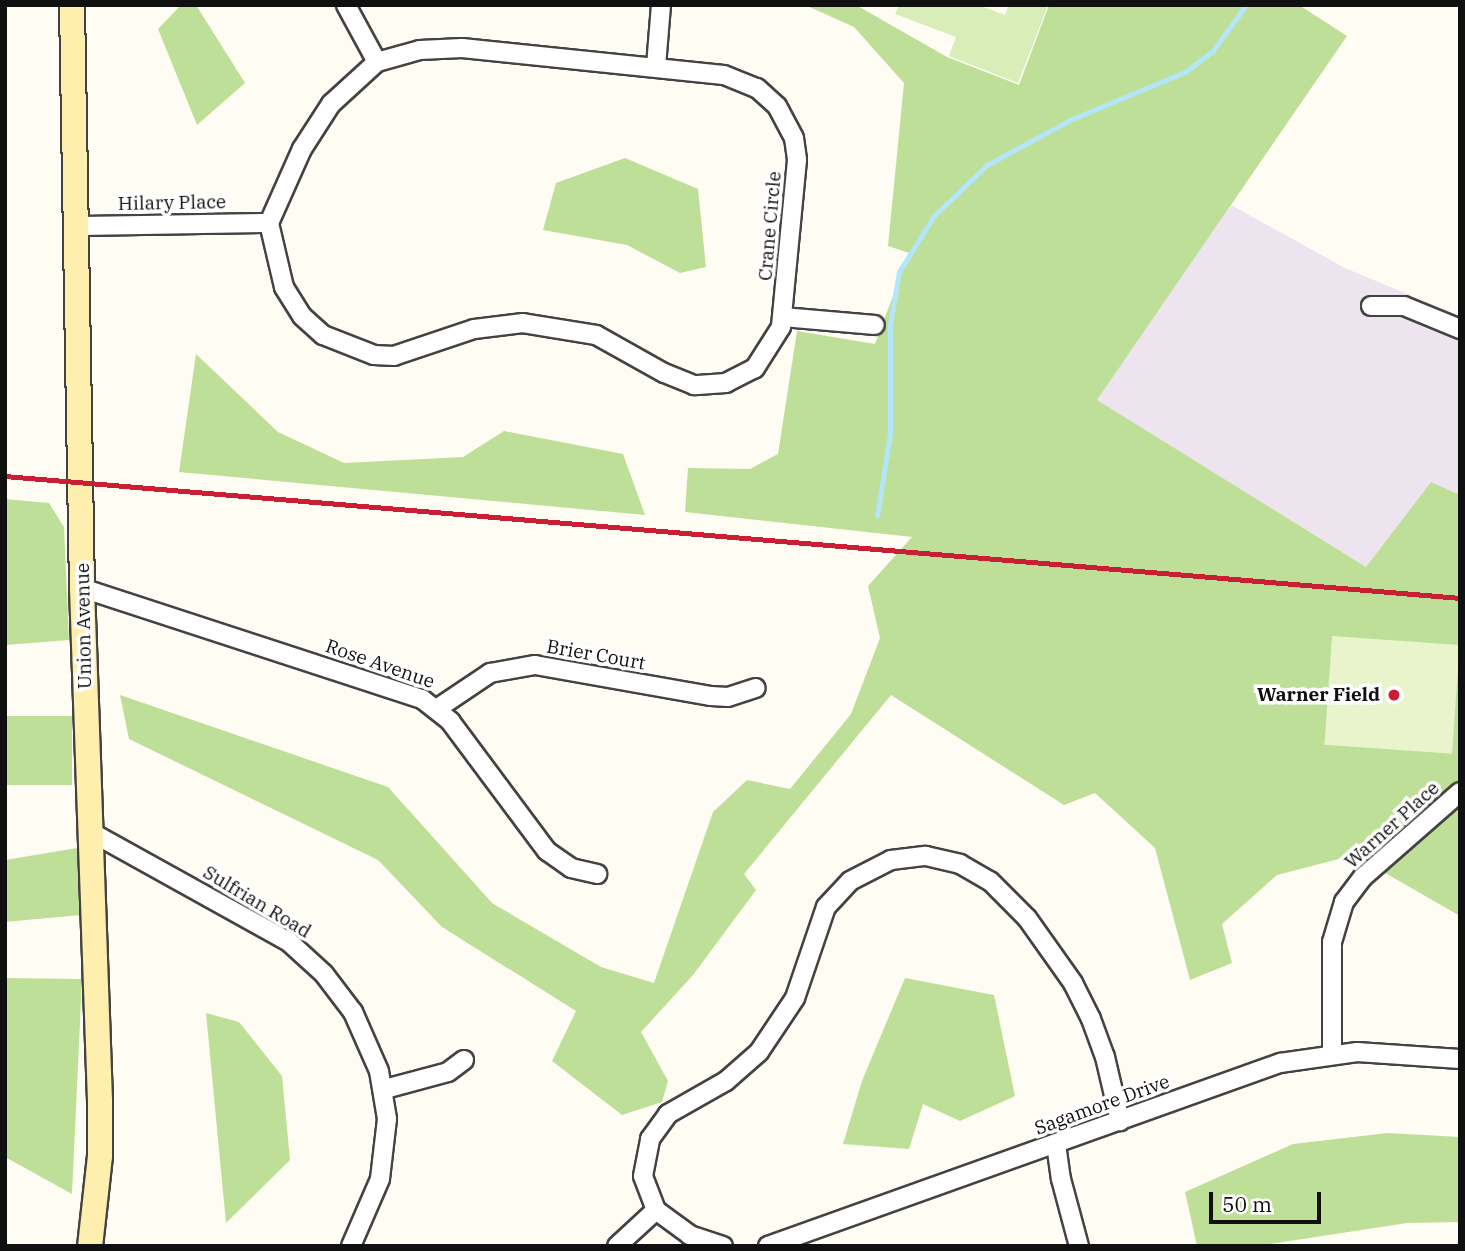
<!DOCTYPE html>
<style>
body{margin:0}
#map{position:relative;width:1465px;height:1251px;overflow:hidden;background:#fffcf3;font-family:"IBM Plex Serif",serif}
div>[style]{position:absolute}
.industrial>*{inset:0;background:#ede4ef}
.green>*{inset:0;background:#d9edb9}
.forest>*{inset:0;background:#bedf98;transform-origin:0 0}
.pitch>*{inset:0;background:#e9f3cc;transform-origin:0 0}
.stream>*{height:4.5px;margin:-2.25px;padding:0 2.25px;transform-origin:2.25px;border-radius:2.25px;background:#b4e6fa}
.roads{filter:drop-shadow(2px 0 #434343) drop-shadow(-2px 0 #434343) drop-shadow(0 2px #434343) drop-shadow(0 -2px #434343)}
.street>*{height:18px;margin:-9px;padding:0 9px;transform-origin:9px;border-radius:9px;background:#fff}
.secondary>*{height:24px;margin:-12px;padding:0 12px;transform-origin:12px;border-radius:12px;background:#ffefae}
.rail>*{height:4.5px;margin:-2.25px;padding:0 2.25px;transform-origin:2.25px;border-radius:2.25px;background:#ca1e35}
.dots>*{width:19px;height:19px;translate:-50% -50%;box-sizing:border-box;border:4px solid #fff;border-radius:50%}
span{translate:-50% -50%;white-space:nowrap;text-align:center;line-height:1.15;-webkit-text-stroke:7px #fff;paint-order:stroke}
.street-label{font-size:19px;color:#101010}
.poi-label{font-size:19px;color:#101010;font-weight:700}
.right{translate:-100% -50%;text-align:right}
.frame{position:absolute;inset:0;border:7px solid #101010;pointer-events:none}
.scale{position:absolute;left:1209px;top:1192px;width:112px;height:32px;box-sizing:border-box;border:4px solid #101010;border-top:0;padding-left:9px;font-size:21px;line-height:24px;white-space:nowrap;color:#101010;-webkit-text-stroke:5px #fff;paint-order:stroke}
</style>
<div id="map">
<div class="industrial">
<i style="clip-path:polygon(1231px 205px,1345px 268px,1460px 316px,1460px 495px,1431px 483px,1366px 567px,1096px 401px)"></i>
</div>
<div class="green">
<i style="clip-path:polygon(899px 5px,978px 5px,1005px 15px,1009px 5px,1048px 5px,1018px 83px,949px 56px,956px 37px,895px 14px)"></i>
</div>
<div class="forest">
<i style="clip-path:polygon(181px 5px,196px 5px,245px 83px,197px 125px,158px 29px)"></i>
<i style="clip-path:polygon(805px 5px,856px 5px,947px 57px,1019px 85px,1049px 5px,1299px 5px,1347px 36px,1097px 400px,1366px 567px,1431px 482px,1460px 495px,1460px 916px,1354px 855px,1277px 875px,1222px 924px,1232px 963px,1190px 980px,1155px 848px,1095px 793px,1064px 805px,891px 695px,744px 874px,756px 890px,693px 975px,641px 1032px,668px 1081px,662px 1102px,622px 1115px,552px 1061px,576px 1011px,442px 927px,378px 860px,129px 739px,120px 695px,388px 787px,492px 903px,601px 967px,654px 983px,713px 812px,747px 780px,790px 789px,851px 714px,880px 638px,868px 586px,912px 537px,685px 512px,688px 468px,750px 469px,778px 454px,797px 331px,875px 344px,909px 253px,888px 246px,904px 83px,854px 27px)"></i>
<i style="clip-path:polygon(625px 158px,698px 189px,706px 267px,680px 273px,627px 245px,543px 230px,556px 183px)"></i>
<i style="clip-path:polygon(196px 354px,278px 432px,344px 463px,463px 457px,504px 431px,623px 454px,645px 515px,179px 472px)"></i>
<i style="clip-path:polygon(5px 499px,49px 503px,64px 527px,69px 640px,5px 645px)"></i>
<i style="left:5px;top:716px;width:67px;height:69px"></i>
<i style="clip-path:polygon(77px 848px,81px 915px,5px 922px,5px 860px)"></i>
<i style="clip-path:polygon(5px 978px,82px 979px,72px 1194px,5px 1157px)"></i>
<i style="clip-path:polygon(905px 978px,994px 995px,1015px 1096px,960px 1121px,923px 1104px,909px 1149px,843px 1144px,862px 1081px)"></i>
<i style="clip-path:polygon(206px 1013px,239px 1022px,282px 1076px,290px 1160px,226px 1223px)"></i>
<i style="clip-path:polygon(1388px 1133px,1460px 1137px,1460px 1222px,1407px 1223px,1257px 1246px,1197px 1246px,1185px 1192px,1293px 1144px)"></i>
</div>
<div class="pitch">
<i style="left:1332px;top:636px;width:128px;height:109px;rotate:4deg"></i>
</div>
<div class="stream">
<i style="left:877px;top:516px;width:83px;rotate:-81deg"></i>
<i style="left:890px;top:434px;width:109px;rotate:-90deg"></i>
<i style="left:890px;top:325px;width:54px;rotate:-80.4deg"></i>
<i style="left:899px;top:272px;width:66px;rotate:-58deg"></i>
<i style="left:934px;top:216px;width:74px;rotate:-43.9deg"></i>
<i style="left:987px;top:165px;width:94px;rotate:-28.5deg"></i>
<i style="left:1070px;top:120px;width:125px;rotate:-22.7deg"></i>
<i style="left:1185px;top:72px;width:34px;rotate:-37deg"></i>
<i style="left:1212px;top:52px;width:58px;rotate:-54.1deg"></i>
</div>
<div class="roads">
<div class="street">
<i style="left:346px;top:5px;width:65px;rotate:61.5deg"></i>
<i style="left:462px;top:48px;width:263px;rotate:5.9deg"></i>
<i style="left:724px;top:75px;width:35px;rotate:22deg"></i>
<i style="left:757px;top:88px;width:27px;rotate:42deg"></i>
<i style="left:777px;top:106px;width:36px;rotate:62deg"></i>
<i style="left:794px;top:138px;width:22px;rotate:82deg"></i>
<i style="left:797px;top:160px;width:168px;rotate:95.5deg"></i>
<i style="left:781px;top:327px;width:49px;rotate:122.4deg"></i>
<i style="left:755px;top:368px;width:33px;rotate:153deg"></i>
<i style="left:726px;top:383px;width:32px;rotate:176deg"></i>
<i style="left:694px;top:385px;width:32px;rotate:-158deg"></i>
<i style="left:664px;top:373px;width:78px;rotate:-150.8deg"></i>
<i style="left:596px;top:335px;width:74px;rotate:-170.7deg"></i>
<i style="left:523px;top:323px;width:49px;rotate:173deg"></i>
<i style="left:474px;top:329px;width:84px;rotate:161.4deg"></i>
<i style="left:394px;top:356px;width:20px;rotate:-177deg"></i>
<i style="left:374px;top:355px;width:55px;rotate:-158.6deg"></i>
<i style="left:323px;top:335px;width:28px;rotate:-138deg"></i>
<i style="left:302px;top:316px;width:34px;rotate:-122deg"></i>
<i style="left:284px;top:287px;width:66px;rotate:-103.2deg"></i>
<i style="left:269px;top:223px;width:81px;rotate:-66deg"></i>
<i style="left:302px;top:149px;width:54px;rotate:-57.2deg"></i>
<i style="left:331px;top:104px;width:62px;rotate:-42.4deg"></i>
<i style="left:377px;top:62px;width:45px;rotate:-15.6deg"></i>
<i style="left:420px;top:50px;width:42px;rotate:-2.7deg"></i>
<i style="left:656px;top:66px;width:61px;rotate:-85.3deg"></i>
<i style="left:76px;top:226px;width:193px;rotate:-0.9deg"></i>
<i style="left:1371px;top:306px;width:33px"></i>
<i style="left:1404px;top:306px;width:61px;rotate:22.3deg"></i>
<i style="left:783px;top:317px;width:92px;rotate:5deg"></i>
<i style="left:82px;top:588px;width:358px;rotate:18.1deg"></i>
<i style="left:422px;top:699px;width:36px;rotate:38deg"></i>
<i style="left:450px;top:721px;width:162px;rotate:53.3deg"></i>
<i style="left:547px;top:851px;width:29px;rotate:35deg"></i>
<i style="left:571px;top:868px;width:27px;rotate:13deg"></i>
<i style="left:438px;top:708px;width:63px;rotate:-33.9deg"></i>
<i style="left:490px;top:673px;width:46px;rotate:-10.1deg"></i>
<i style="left:535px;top:665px;width:179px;rotate:10deg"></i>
<i style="left:711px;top:696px;width:17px;rotate:3deg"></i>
<i style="left:728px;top:697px;width:29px;rotate:-18deg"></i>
<i style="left:89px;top:831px;width:229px;rotate:29deg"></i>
<i style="left:289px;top:942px;width:47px;rotate:42.4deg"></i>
<i style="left:324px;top:974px;width:48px;rotate:52.7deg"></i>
<i style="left:353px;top:1012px;width:64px;rotate:66.2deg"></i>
<i style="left:379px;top:1071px;width:49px;rotate:80.5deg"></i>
<i style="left:387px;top:1119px;width:60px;rotate:96.7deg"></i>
<i style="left:380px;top:1179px;width:73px;rotate:113.4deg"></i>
<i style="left:1332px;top:1053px;width:111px;rotate:-90deg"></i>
<i style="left:1332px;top:942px;width:42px;rotate:-73.3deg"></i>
<i style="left:1344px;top:902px;width:31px;rotate:-53deg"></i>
<i style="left:1363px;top:877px;width:129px;rotate:-41.2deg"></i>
<i style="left:385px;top:1089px;width:65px;rotate:-15.1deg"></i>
<i style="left:448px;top:1072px;width:20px;rotate:-37deg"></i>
<i style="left:1056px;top:1144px;width:35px;rotate:82deg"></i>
<i style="left:1061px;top:1179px;width:69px;rotate:75deg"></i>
<i style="left:617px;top:1246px;width:53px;rotate:-42.7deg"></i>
<i style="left:723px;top:1246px;width:35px;rotate:-162deg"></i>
<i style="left:690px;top:1235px;width:42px;rotate:-143.7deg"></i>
<i style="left:656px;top:1210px;width:36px;rotate:-111deg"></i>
<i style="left:643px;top:1176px;width:38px;rotate:-79deg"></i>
<i style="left:650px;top:1139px;width:31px;rotate:-54deg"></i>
<i style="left:668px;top:1114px;width:67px;rotate:-29.6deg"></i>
<i style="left:726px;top:1081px;width:44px;rotate:-41.3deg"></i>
<i style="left:759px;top:1052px;width:65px;rotate:-56.3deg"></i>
<i style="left:795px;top:998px;width:96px;rotate:-71.2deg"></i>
<i style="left:826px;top:907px;width:35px;rotate:-47deg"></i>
<i style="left:850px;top:881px;width:46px;rotate:-27.1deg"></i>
<i style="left:891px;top:860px;width:35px;rotate:-7deg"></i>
<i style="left:926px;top:856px;width:35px;rotate:13deg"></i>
<i style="left:960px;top:864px;width:34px;rotate:30deg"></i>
<i style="left:990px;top:881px;width:52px;rotate:45deg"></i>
<i style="left:1027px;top:918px;width:80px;rotate:54.7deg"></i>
<i style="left:1073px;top:983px;width:40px;rotate:63.4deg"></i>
<i style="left:1091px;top:1019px;width:40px;rotate:69.8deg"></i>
<i style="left:1105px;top:1057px;width:66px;rotate:76.8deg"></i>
<i style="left:768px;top:1246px;width:544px;rotate:-19.67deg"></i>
<i style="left:1280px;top:1063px;width:78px;rotate:-8.1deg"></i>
<i style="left:1357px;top:1052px;width:103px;rotate:3.9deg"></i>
</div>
<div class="secondary">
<i style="left:72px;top:5px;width:583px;rotate:89.02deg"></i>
<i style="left:82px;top:588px;width:513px;rotate:87.99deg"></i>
<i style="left:100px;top:1101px;width:55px;rotate:90deg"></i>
<i style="left:100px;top:1156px;width:91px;rotate:96.3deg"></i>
</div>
</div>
<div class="rail">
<i style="left:5px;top:476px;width:1460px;rotate:4.79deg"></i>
</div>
<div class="dots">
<i style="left:1394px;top:695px;background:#ca1e35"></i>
</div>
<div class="street-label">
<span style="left:172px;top:203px;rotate:-1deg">Hilary Place</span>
<span style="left:770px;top:226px;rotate:-85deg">Crane Circle</span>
<span style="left:84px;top:626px;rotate:-91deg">Union Avenue</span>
<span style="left:596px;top:655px;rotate:10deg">Brier Court</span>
<span style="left:380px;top:664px;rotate:19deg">Rose Avenue</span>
<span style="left:1392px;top:825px;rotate:-42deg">Warner Place</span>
<span style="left:257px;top:902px;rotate:31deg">Sulfrian Road</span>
<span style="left:1102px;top:1105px;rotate:-20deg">Sagamore Drive</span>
</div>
<div class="poi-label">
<span class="right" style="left:1380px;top:695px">Warner Field</span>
</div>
<div class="frame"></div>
<div class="scale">50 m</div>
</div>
